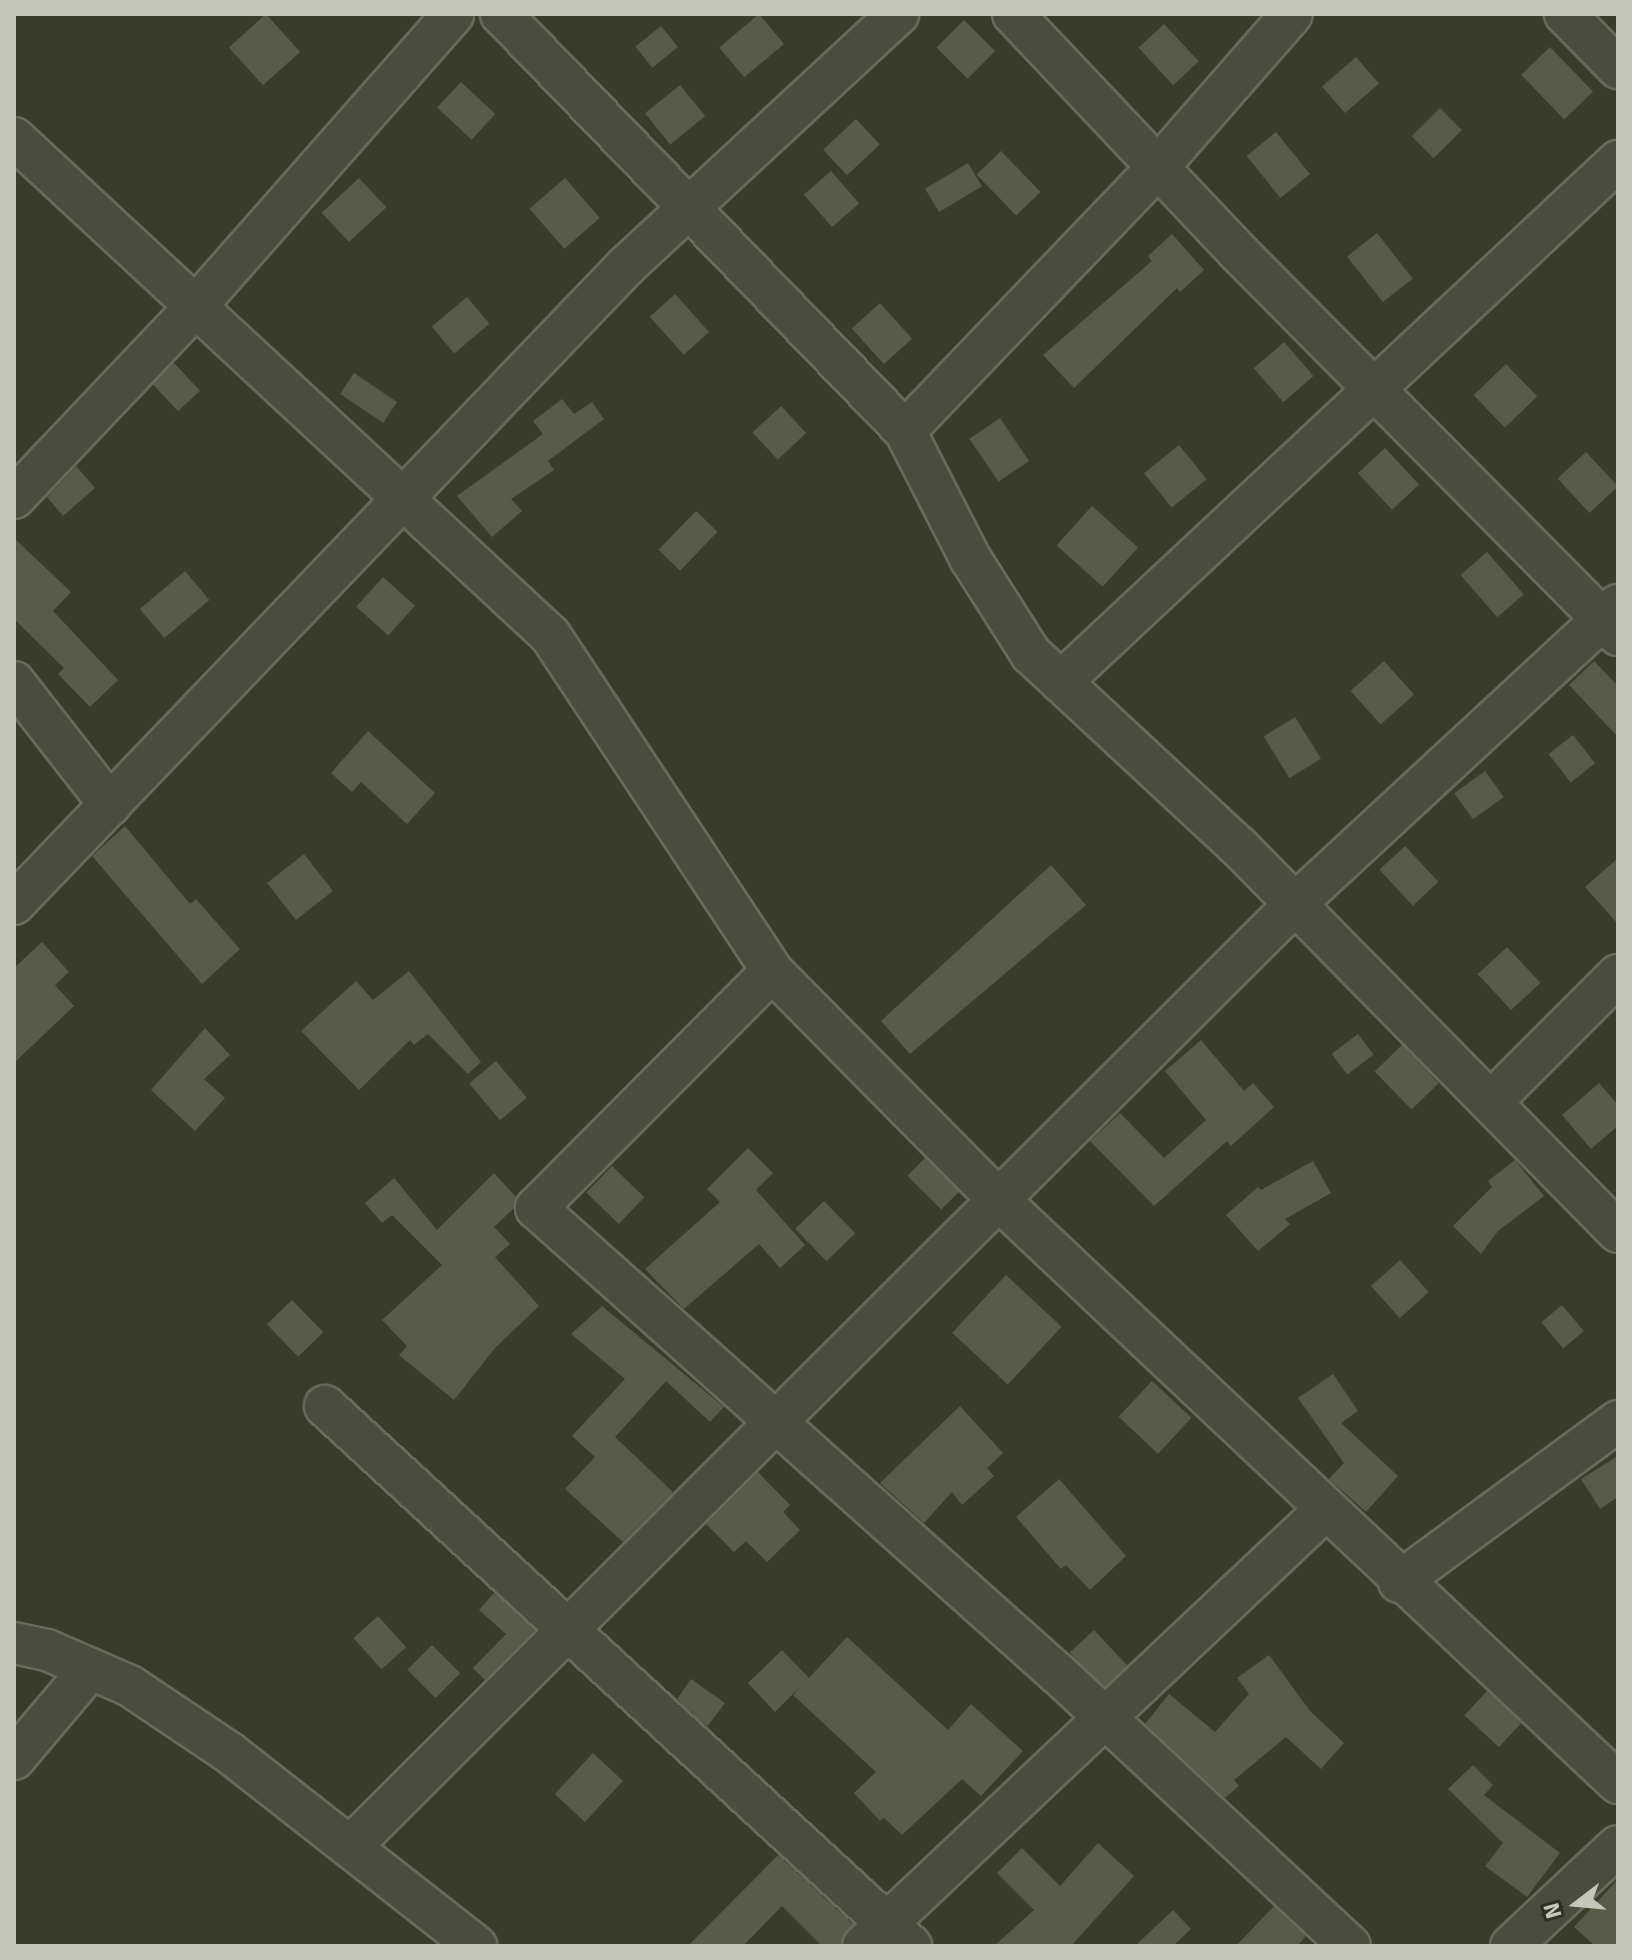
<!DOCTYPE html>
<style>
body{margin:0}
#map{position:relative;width:1632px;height:1960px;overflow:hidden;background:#393d28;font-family:Signika,sans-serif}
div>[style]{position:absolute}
.building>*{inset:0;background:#585b45;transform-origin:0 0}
.roads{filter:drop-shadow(2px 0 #686b5a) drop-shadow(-2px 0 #686b5a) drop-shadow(0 2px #686b5a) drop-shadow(0 -2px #686b5a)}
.minor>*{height:40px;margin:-20px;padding:0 20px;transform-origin:20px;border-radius:20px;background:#4a4d3c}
span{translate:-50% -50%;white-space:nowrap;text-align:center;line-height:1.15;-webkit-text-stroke:6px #2f3221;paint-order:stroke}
.frame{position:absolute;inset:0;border:16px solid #c5c8b8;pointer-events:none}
.north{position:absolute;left:1536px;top:1864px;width:80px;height:80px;-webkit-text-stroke:6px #2f3221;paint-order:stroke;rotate:254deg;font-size:22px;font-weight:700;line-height:32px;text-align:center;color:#c5c8b8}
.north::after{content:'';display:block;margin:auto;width:28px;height:36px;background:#c5c8b8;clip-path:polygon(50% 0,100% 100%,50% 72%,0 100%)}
</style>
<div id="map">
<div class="building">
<i style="left:266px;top:14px;width:51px;height:50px;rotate:48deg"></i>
<i style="left:759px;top:14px;width:39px;height:52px;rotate:50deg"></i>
<i style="left:964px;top:20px;width:44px;height:39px;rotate:45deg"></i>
<i style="left:1164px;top:24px;width:51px;height:35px;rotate:47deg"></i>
<i style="left:661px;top:26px;width:27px;height:33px;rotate:51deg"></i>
<i style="left:1550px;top:47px;width:62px;height:40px;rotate:46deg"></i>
<i style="left:1356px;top:57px;width:35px;height:45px;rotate:49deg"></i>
<i style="left:461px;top:82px;width:47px;height:35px;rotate:43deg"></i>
<i style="left:680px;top:85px;width:40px;height:45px;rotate:51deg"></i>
<i style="left:1440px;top:108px;width:31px;height:40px;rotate:45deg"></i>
<i style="left:856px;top:119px;width:35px;height:45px;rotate:47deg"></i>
<i style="left:1276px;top:132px;width:54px;height:38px;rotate:51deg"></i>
<i style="left:1001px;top:151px;width:57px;height:34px;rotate:46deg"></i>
<i style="left:968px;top:163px;width:27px;height:50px;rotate:59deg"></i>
<i style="left:831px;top:171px;width:43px;height:36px;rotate:49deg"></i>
<i style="left:359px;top:178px;width:40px;height:51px;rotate:47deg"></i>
<i style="left:565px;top:178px;width:53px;height:47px;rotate:49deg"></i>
<i style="left:1377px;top:233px;width:58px;height:38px;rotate:52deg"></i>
<i style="clip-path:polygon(1172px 234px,1204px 270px,1180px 292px,1177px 288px,1074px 388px,1043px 355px,1152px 261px,1148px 256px)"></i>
<i style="left:675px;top:294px;width:51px;height:34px;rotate:48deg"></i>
<i style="left:467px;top:297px;width:35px;height:46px;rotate:50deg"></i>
<i style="left:880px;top:303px;width:48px;height:38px;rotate:48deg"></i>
<i style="left:1284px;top:342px;width:45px;height:40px;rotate:49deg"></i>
<i style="left:174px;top:363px;width:38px;height:30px;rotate:47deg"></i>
<i style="left:1506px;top:364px;width:45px;height:45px;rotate:46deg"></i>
<i style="left:354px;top:373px;width:52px;height:25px;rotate:34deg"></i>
<i style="clip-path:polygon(562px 399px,574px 414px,592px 402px,604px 419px,548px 461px,554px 470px,511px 499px,522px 511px,492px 537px,457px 496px,543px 434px,533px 421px)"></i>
<i style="left:781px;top:406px;width:37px;height:39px;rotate:47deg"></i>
<i style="left:1000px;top:418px;width:52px;height:37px;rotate:56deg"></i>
<i style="left:1179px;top:445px;width:44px;height:45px;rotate:51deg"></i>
<i style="left:1385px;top:448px;width:50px;height:37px;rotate:47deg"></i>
<i style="left:1586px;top:452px;width:47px;height:39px;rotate:47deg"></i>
<i style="clip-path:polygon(76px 466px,95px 488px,63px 516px,47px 497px)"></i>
<i style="left:1092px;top:506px;width:62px;height:53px;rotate:42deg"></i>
<i style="left:696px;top:511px;width:30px;height:54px;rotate:44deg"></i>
<i style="clip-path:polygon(14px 538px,71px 592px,53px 611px,118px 680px,90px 707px,58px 674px,64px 668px,14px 619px)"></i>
<i style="left:1487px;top:552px;width:56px;height:35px;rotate:49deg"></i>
<i style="left:185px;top:571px;width:38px;height:59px;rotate:50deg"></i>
<i style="left:383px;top:577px;width:43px;height:40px;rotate:42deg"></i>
<i style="left:1384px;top:661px;width:45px;height:45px;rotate:48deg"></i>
<i style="clip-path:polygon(1594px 661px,1618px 686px,1618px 737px,1569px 685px)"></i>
<i style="left:1295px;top:717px;width:49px;height:37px;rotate:58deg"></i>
<i style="clip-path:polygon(368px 731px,435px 793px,407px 824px,361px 782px,352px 792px,331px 773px)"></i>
<i style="left:1573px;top:735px;width:36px;height:31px;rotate:52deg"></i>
<i style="left:1485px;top:771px;width:32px;height:38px;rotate:54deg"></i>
<i style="clip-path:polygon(125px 826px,190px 904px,196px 899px,240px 949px,202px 984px,92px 856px)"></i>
<i style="left:1405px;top:846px;width:49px;height:35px;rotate:47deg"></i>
<i style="left:304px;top:854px;width:47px;height:47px;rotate:52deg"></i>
<i style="clip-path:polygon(1618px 858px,1618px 924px,1585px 887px)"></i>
<i style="clip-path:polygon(1051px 865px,1086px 905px,910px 1054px,881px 1021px)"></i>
<i style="clip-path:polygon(42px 942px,69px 972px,55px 985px,74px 1006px,14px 1063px,14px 968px)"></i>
<i style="left:1507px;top:947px;width:49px;height:40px;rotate:47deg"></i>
<i style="clip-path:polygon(409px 971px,481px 1062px,468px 1074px,428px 1034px,414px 1045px,410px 1040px,359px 1090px,301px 1031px,356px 981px,373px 1000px)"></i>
<i style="clip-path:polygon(205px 1028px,230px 1055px,204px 1079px,225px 1098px,195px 1131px,151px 1090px)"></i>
<i style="left:1358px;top:1034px;width:26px;height:33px;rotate:53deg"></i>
<i style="clip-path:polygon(1201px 1040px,1244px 1091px,1253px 1083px,1274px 1107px,1231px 1146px,1227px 1141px,1154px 1206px,1090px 1141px,1120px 1113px,1164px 1158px,1206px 1120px,1165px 1071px)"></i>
<i style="left:1402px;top:1045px;width:53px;height:38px;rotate:46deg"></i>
<i style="left:496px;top:1061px;width:48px;height:35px;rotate:50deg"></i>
<i style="clip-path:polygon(1599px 1083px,1618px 1105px,1618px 1126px,1591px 1149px,1562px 1115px)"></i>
<i style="clip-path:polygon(748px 1148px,773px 1173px,756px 1190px,805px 1245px,780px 1268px,759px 1244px,684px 1309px,645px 1269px,720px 1202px,707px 1189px)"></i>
<i style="left:925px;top:1158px;width:48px;height:25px;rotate:45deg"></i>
<i style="clip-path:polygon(1515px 1160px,1544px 1196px,1498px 1231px,1481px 1254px,1453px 1226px,1492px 1187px,1488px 1181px)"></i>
<i style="clip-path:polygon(1313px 1161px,1331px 1193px,1285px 1219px,1290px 1224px,1258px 1251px,1226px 1215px,1258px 1187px,1261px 1190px)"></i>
<i style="left:612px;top:1166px;width:45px;height:37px;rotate:44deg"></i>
<i style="clip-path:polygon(494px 1173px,516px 1197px,514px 1208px,494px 1227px,510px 1244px,495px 1257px,539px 1306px,495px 1348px,454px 1400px,399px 1355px,407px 1346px,382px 1320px,442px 1265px,392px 1215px,382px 1223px,365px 1203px,394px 1178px,437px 1230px)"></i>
<i style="left:824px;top:1201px;width:45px;height:40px;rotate:46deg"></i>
<i style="left:1400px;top:1260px;width:43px;height:39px;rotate:48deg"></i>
<i style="left:1006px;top:1275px;width:76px;height:79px;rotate:43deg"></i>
<i style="left:292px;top:1300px;width:45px;height:35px;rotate:46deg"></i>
<i style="left:1562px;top:1305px;width:34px;height:27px;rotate:50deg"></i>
<i style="clip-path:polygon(602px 1306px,724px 1407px,710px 1422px,666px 1381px,615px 1437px,673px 1492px,623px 1542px,565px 1489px,595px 1457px,572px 1436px,625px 1379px,571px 1334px)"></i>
<i style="clip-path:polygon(1333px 1374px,1358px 1411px,1341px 1423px,1398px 1476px,1366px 1512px,1329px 1479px,1344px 1463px,1298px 1398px)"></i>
<i style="left:1152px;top:1381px;width:54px;height:49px;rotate:43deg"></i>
<i style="clip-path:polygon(960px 1406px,1003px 1453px,987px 1468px,994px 1476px,962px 1505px,952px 1492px,924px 1523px,880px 1483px)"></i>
<i style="clip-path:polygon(1618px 1456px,1618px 1497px,1600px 1509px,1581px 1479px)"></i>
<i style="clip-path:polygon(758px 1472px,790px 1505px,783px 1512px,800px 1530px,767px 1562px,746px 1541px,734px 1552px,706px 1524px)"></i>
<i style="clip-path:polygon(1059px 1479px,1126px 1556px,1090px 1590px,1066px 1565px,1061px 1569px,1016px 1517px)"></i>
<i style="clip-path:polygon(494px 1593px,535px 1630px,485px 1680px,473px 1668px,506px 1634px,479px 1610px)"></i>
<i style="left:378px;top:1616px;width:42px;height:33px;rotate:48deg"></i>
<i style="left:1094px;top:1630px;width:49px;height:33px;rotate:47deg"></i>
<i style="clip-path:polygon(847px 1637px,948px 1730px,971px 1704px,1023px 1751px,981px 1796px,962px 1779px,902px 1835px,884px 1818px,880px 1821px,854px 1793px,876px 1772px,793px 1695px,802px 1685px,775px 1712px,748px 1683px,782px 1650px,809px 1678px)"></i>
<i style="left:432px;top:1645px;width:40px;height:35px;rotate:45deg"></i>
<i style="clip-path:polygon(1269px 1655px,1310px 1711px,1344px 1743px,1321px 1769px,1286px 1737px,1234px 1780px,1239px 1786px,1225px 1798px,1145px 1724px,1169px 1694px,1215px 1732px,1249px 1694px,1237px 1678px)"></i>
<i style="clip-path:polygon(691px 1679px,725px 1703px,707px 1727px,677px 1699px)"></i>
<i style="left:1487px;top:1691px;width:47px;height:33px;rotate:43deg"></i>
<i style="left:593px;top:1753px;width:41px;height:56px;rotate:43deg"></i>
<i style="clip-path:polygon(1473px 1765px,1493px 1785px,1484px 1795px,1560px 1853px,1527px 1897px,1485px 1866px,1503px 1843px,1448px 1789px)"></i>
<i style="clip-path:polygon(1098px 1843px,1134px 1876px,1071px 1946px,994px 1946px,1034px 1910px,997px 1873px,1022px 1848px,1060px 1886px)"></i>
<i style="clip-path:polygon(778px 1855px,853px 1924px,841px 1946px,822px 1946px,782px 1906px,743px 1946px,688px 1946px)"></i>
<i style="clip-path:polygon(1618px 1879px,1618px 1946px,1595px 1946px,1574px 1927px)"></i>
<i style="clip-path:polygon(1274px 1906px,1306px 1936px,1297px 1946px,1236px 1946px)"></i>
<i style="clip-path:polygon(1173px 1910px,1191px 1929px,1173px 1946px,1135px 1946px)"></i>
</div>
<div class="roads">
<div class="minor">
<i style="left:501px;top:14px;width:581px;rotate:45.91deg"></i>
<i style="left:905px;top:431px;width:143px;rotate:62.9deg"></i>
<i style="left:970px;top:558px;width:114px;rotate:57.6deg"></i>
<i style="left:1031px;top:654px;width:284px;rotate:42.9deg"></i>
<i style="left:1239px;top:847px;width:540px;rotate:45.45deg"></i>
<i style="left:1013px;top:14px;width:329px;rotate:46.6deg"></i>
<i style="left:1239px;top:253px;width:538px;rotate:45.23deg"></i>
<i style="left:1565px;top:14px;width:76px;rotate:45.5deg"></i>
<i style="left:14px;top:138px;width:731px;rotate:42.84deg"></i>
<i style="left:550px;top:635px;width:403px;rotate:56.5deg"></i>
<i style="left:905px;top:431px;width:366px;rotate:-46.2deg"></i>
<i style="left:1158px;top:167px;width:203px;rotate:-48.8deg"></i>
<i style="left:14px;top:498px;width:265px;rotate:-46.5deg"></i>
<i style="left:196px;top:306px;width:389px;rotate:-48.6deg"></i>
<i style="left:14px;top:682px;width:156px;rotate:52deg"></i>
<i style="left:1061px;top:682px;width:763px;rotate:-43.09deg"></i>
<i style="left:14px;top:904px;width:884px;rotate:-46.19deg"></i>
<i style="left:626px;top:266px;width:371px;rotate:-42.8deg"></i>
<i style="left:1491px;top:1102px;width:180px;rotate:-45deg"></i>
<i style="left:325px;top:1406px;width:797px;rotate:42.66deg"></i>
<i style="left:1399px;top:1582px;width:272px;rotate:-36.3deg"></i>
<i style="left:14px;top:1643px;width:34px;rotate:12deg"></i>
<i style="left:47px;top:1650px;width:90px;rotate:23.4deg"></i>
<i style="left:130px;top:1686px;width:120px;rotate:33.8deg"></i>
<i style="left:230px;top:1753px;width:313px;rotate:38.1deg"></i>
<i style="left:14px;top:1759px;width:118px;rotate:-49.8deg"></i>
<i style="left:350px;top:1847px;width:1335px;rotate:-44.94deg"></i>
<i style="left:1295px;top:904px;width:440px;rotate:-42.8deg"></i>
<i style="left:863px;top:1946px;width:635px;rotate:-43.34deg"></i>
<i style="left:1350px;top:1946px;width:399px;rotate:-137deg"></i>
<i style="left:1058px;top:1674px;width:700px;rotate:-138.24deg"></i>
<i style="left:536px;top:1208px;width:334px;rotate:-45.1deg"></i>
<i style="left:772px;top:971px;width:324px;rotate:45.3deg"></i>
<i style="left:1000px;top:1201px;width:849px;rotate:43.28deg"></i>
<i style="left:1511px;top:1946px;width:146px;rotate:-43.1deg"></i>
</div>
</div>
<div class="frame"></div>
<div class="north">N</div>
</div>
